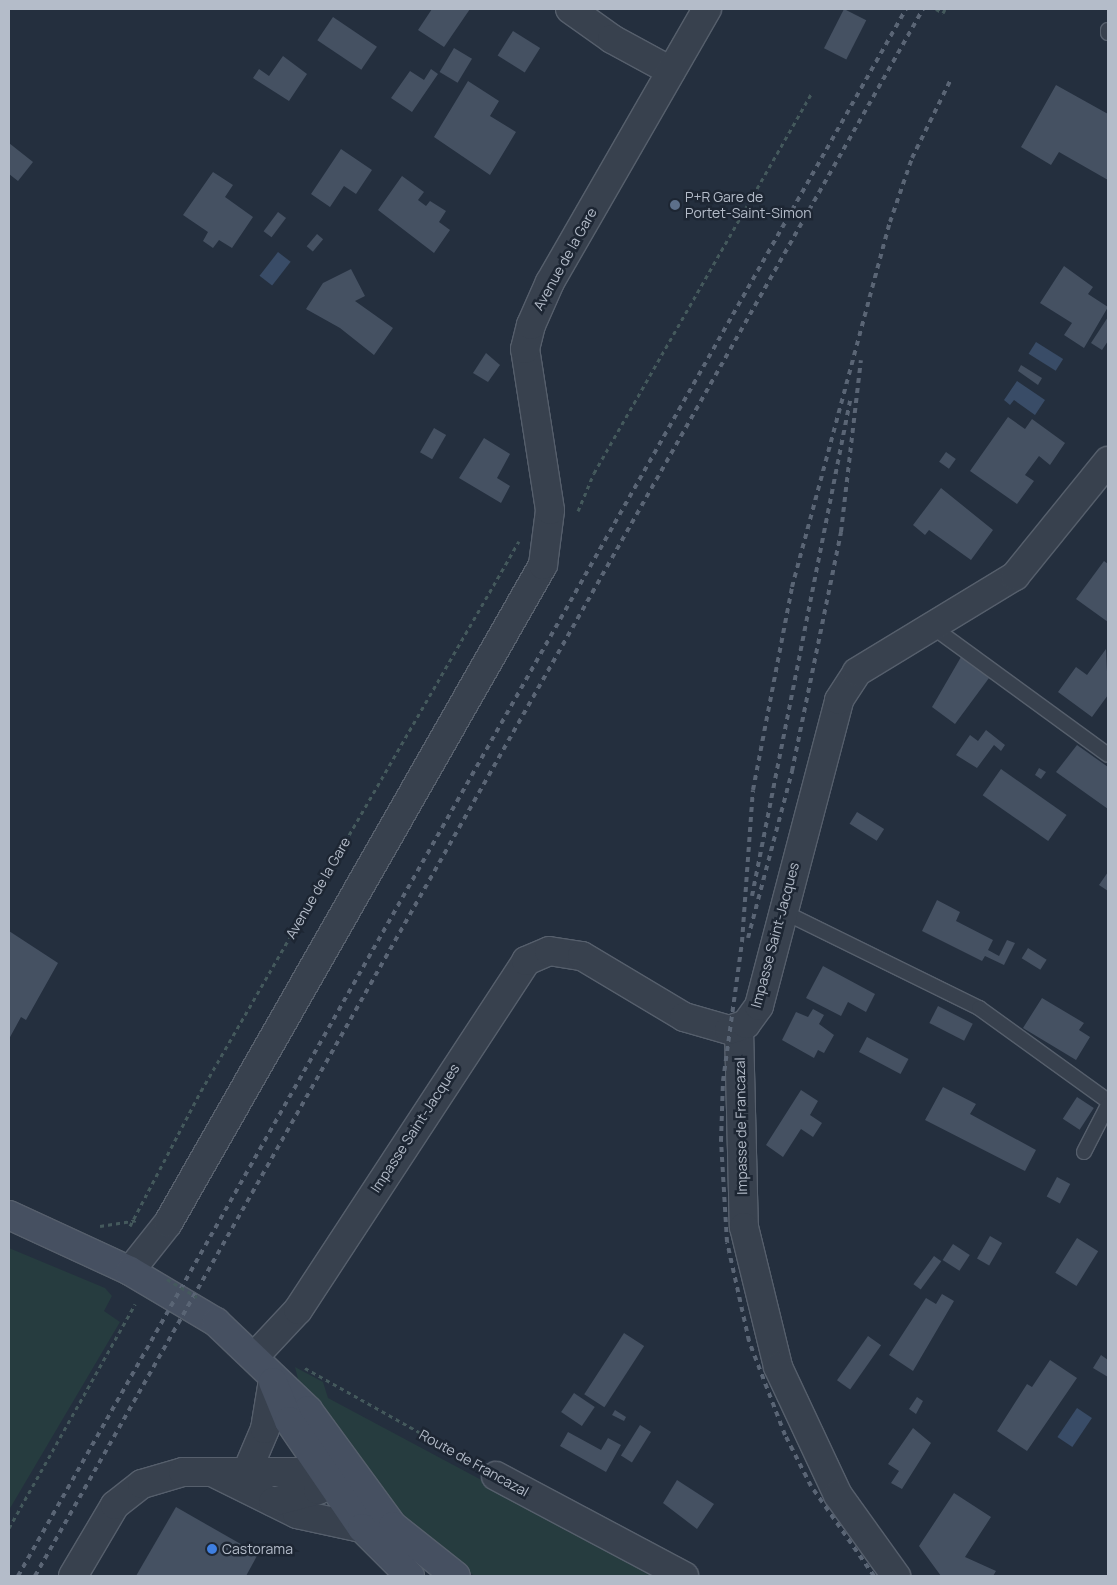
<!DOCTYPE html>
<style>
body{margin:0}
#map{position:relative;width:1117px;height:1585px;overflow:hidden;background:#242f3e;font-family:Manrope,sans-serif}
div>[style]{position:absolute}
.green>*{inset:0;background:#263c3f}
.water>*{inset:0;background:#394c67;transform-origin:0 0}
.building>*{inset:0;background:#455162;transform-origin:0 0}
.path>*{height:3px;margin-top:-1.5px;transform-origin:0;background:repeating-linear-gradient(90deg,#44595c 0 4px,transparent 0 8px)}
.roads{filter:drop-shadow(1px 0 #565f6c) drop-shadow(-1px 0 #565f6c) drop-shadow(0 1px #565f6c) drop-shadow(0 -1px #565f6c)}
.lane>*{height:14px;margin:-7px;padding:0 7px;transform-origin:7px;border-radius:7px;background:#38414e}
.street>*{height:28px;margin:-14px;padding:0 14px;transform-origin:14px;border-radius:14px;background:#38414e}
.secondary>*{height:28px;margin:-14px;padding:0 14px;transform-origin:14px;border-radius:14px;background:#465061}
.rail>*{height:4px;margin-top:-2px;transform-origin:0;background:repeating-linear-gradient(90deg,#5a6575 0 5px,transparent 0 10px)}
.path-bridge>*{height:3px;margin-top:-1.5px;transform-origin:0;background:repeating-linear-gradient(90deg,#44595c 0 4px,transparent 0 8px)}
.dots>*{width:14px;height:14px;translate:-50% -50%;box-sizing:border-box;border:2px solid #1d2633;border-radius:50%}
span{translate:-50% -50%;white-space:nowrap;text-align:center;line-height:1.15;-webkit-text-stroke:5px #1d2633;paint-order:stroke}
.poi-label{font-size:14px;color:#b4bcc9}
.left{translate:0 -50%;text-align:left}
.street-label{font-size:14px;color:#b4bcc9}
.frame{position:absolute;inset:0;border:10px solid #b4bcc9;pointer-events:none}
</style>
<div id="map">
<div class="green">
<i style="clip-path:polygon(9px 1248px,105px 1288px,112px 1296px,104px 1311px,120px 1322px,9px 1510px)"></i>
<i style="clip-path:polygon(295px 1367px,323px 1382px,328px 1398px,661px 1576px,475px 1576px,439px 1554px,417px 1534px,299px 1383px)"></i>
</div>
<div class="water">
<i style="left:278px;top:252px;width:16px;height:30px;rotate:38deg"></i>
<i style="left:1036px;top:342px;width:32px;height:14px;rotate:32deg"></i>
<i style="clip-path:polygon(1017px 381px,1045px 400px,1035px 415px,1014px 400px,1010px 405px,1004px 400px)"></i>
<i style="left:1077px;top:1408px;width:18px;height:35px;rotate:34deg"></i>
</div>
<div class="building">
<i style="clip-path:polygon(432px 9px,470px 9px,444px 47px,418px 30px)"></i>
<i style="left:844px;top:9px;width:25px;height:44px;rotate:27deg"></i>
<i style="left:333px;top:17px;width:53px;height:28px;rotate:34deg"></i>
<i style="left:513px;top:31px;width:32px;height:29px;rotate:32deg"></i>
<i style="left:454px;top:48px;width:21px;height:28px;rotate:31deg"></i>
<i style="clip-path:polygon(283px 56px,307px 74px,289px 101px,253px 78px,259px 69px,269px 76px)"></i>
<i style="clip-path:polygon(431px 69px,438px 74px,412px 112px,391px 98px,410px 71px,424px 80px)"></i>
<i style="clip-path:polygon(468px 81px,499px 101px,490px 116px,516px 132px,490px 175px,434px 137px)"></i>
<i style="clip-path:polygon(1056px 85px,1108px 114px,1108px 180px,1059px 152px,1051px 165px,1021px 147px)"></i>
<i style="clip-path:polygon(9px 143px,33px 162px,18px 181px,9px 174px)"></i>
<i style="clip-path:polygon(341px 149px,372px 170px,356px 194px,344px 186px,330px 207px,311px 194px)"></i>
<i style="clip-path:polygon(213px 172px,233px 185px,225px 197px,253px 217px,232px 248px,219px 240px,213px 248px,203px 241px,208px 232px,183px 215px)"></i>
<i style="clip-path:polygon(402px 176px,424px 192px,418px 200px,426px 206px,430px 201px,446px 211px,439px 222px,450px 230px,434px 253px,378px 210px)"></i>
<i style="left:278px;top:212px;width:10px;height:24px;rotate:37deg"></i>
<i style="left:317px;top:234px;width:8px;height:16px;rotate:40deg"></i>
<i style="clip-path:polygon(1064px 266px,1093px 287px,1088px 294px,1108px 307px,1084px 348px,1064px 335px,1072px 323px,1040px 303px)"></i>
<i style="clip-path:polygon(351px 269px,365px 296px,355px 301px,393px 328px,374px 355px,340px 328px,306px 309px,323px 283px)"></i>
<i style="clip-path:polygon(1108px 317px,1108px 341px,1102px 350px,1091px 343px)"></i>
<i style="clip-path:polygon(486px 353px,500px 365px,488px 382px,473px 373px)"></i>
<i style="clip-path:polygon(1021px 365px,1042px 378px,1038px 385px,1018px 371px)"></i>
<i style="clip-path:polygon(1008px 417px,1025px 429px,1032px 419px,1065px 443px,1050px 465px,1039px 456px,1025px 475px,1034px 481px,1017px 504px,970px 471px)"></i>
<i style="left:434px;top:428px;width:14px;height:28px;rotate:30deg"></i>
<i style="clip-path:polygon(484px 438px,510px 454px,497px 478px,510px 486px,501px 503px,459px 478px)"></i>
<i style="left:946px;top:452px;width:12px;height:12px;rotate:35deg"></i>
<i style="clip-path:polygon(941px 488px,993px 530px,971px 560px,929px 530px,925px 535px,913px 525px)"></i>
<i style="clip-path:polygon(1104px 561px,1108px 564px,1108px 622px,1076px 599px)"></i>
<i style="clip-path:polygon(1106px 649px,1108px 695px,1092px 717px,1058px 692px,1076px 667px,1087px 675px)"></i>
<i style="clip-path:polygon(961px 657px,989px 678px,955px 724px,932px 707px)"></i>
<i style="clip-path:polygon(986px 730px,1005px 745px,1001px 751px,994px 745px,977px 768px,956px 755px,970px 735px,978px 741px)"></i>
<i style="clip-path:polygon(1077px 745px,1108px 767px,1108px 809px,1056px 772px)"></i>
<i style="clip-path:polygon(1039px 768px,1046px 772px,1041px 779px,1035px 775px)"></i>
<i style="left:1001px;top:769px;width:80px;height:32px;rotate:35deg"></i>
<i style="left:857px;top:812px;width:32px;height:14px;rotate:32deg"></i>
<i style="clip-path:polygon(1108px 872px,1108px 891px,1099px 885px)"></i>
<i style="clip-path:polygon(937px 900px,960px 912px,956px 921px,993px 940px,988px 950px,999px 956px,1007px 940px,1015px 943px,1004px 965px,985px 956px,982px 961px,922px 931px)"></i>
<i style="clip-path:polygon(9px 931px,58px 963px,26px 1020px,21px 1017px,9px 1039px)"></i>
<i style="left:1028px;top:948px;width:22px;height:12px;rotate:32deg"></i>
<i style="clip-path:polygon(823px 966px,875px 994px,866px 1012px,848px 1002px,841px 1016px,806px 998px)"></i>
<i style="clip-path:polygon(1042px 998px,1084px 1023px,1079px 1030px,1090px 1037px,1076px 1060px,1023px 1028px)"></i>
<i style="left:938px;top:1006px;width:39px;height:19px;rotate:27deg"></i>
<i style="clip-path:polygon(813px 1009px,824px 1015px,819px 1024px,834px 1035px,824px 1053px,818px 1050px,814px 1058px,782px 1040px,796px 1012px,808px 1017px)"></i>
<i style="left:867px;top:1037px;width:47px;height:17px;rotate:28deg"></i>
<i style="clip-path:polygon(943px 1087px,976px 1104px,970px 1114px,1036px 1150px,1025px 1171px,925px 1120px)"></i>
<i style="clip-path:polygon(801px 1090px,818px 1101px,810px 1115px,822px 1123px,813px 1137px,801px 1129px,783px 1157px,766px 1145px)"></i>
<i style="left:1077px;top:1097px;width:20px;height:26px;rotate:33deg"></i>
<i style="left:1057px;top:1177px;width:15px;height:22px;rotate:28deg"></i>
<i style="left:990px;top:1236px;width:14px;height:26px;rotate:30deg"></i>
<i style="left:1077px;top:1238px;width:25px;height:41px;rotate:32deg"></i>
<i style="left:953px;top:1244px;width:20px;height:19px;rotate:33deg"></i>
<i style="left:934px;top:1256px;width:9px;height:35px;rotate:36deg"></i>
<i style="clip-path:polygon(942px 1294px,954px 1301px,913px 1371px,889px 1355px,926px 1298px,936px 1304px)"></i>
<i style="left:624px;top:1333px;width:24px;height:73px;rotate:33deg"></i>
<i style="left:868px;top:1336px;width:16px;height:54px;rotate:35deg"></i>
<i style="clip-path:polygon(1101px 1355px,1108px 1360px,1108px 1377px,1093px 1368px)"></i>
<i style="clip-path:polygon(1050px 1360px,1077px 1378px,1027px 1451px,997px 1431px,1027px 1384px,1032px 1387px)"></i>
<i style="left:574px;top:1393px;width:25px;height:23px;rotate:34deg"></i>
<i style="clip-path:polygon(917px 1397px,923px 1401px,916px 1414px,909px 1409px)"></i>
<i style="clip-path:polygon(615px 1410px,626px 1417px,624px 1421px,612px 1415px)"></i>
<i style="left:640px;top:1425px;width:13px;height:36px;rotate:32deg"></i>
<i style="clip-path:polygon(913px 1428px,931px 1443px,902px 1489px,891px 1483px,899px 1471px,888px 1464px)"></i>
<i style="clip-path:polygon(568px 1432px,601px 1450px,608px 1438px,621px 1445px,606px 1472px,560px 1446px)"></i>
<i style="clip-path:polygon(677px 1480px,714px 1504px,697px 1529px,663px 1503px)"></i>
<i style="clip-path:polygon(954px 1493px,991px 1517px,965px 1557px,996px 1571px,993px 1576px,941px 1576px,919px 1546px)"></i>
<i style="clip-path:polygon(176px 1507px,258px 1554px,246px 1576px,136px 1576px)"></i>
</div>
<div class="path">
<i style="left:936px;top:9px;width:8px;rotate:30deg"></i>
<i style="left:943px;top:13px;width:4px;rotate:-63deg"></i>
<i style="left:578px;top:511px;width:41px;rotate:-67.2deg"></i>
<i style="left:594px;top:473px;width:438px;rotate:-60.2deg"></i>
<i style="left:100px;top:1226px;width:37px;rotate:-9deg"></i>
<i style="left:130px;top:1226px;width:153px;rotate:-62.3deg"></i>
<i style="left:201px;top:1091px;width:635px;rotate:-59.96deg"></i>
<i style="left:305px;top:1368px;width:194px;rotate:29.3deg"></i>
<i style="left:9px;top:1528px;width:257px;rotate:-60.6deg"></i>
</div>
<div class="roads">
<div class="lane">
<i style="left:1108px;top:30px;width:3px;rotate:90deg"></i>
<i style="left:934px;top:628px;width:215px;rotate:36.1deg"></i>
<i style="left:782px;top:911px;width:220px;rotate:26.2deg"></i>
<i style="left:979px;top:1008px;width:159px;rotate:35.8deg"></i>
<i style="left:1084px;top:1152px;width:53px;rotate:-62.9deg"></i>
</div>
<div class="street">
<i style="left:570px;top:9px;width:52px;rotate:35.5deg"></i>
<i style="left:612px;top:39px;width:67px;rotate:28.5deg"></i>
<i style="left:739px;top:1029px;width:198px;rotate:88.6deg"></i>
<i style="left:744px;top:1227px;width:144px;rotate:76.3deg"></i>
<i style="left:778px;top:1367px;width:141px;rotate:64.9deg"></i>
<i style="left:838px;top:1495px;width:100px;rotate:54.4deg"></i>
<i style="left:130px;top:1271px;width:61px;rotate:-51.6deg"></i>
<i style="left:168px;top:1223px;width:757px;rotate:-60.32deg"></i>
<i style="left:543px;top:565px;width:55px;rotate:-82.7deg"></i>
<i style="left:550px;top:510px;width:163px;rotate:-98.8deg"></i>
<i style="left:525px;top:349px;width:25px;rotate:-76deg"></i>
<i style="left:531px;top:325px;width:47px;rotate:-66.2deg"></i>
<i style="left:550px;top:282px;width:315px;rotate:-60.1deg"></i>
<i style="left:254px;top:1357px;width:64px;rotate:-46.9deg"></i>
<i style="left:298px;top:1310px;width:417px;rotate:-56.8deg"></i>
<i style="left:526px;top:961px;width:25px;rotate:-23deg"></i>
<i style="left:549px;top:951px;width:33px;rotate:9deg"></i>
<i style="left:582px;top:956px;width:119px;rotate:30.9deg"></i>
<i style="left:684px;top:1017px;width:47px;rotate:16.1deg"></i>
<i style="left:729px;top:1030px;width:18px;rotate:-19deg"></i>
<i style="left:746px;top:1024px;width:22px;rotate:-54deg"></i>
<i style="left:759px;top:1006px;width:316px;rotate:-75.3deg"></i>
<i style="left:839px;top:700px;width:33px;rotate:-57deg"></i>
<i style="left:857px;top:672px;width:185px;rotate:-31.3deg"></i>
<i style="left:1015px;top:576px;width:148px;rotate:-51deg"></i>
<i style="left:248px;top:1469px;width:43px;rotate:-67deg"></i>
<i style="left:265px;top:1429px;width:50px;rotate:-80.7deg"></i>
<i style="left:214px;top:1473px;width:93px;rotate:26.3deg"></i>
<i style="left:297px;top:1514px;width:66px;rotate:12.2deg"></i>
<i style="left:496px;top:1476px;width:213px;rotate:28deg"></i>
<i style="left:273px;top:1502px;width:47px;rotate:-14.9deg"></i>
<i style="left:318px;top:1490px;width:37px;rotate:-26deg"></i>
<i style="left:73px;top:1576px;width:82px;rotate:-59.4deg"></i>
<i style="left:115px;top:1505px;width:34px;rotate:-38deg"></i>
<i style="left:142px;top:1484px;width:43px;rotate:-16.3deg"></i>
<i style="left:183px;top:1472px;width:162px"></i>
</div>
<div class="secondary">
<i style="left:9px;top:1215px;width:133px;rotate:24.8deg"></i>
<i style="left:130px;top:1271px;width:100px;rotate:30.7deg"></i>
<i style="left:216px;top:1322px;width:127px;rotate:43.7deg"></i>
<i style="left:308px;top:1410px;width:144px;rotate:53.8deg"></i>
<i style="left:393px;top:1526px;width:80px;rotate:38.4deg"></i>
<i style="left:273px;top:1382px;width:42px;rotate:67.7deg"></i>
<i style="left:289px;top:1421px;width:130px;rotate:55.7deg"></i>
<i style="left:362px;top:1528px;width:68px;rotate:45deg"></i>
</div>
</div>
<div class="rail">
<i style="left:752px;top:896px;width:505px;rotate:-78.8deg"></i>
<i style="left:748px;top:938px;width:173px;rotate:-75.2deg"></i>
<i style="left:792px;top:771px;width:244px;rotate:-78.4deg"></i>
<i style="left:841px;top:532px;width:173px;rotate:-83.4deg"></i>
<i style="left:18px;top:1576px;width:1801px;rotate:-60.46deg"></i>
<i style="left:35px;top:1576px;width:1801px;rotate:-60.46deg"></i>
<i style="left:874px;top:1576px;width:110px;rotate:-125deg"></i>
<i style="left:811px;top:1486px;width:57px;rotate:-117deg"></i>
<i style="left:785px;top:1435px;width:101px;rotate:-111deg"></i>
<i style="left:749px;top:1341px;width:101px;rotate:-102.5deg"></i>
<i style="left:727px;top:1242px;width:101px;rotate:-93.4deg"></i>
<i style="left:721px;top:1141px;width:60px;rotate:-88.1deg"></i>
<i style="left:723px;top:1081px;width:140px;rotate:-82.2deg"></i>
<i style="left:742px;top:942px;width:152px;rotate:-85.9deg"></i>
<i style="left:753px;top:790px;width:207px;rotate:-79.1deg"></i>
<i style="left:792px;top:587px;width:378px;rotate:-75deg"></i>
<i style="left:890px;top:222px;width:68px;rotate:-71deg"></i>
<i style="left:912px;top:158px;width:88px;rotate:-63.7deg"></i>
</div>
<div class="path-bridge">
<i style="left:167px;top:1279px;width:35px;rotate:31deg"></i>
</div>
<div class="dots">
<i style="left:675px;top:205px;background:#5c6f8a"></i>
<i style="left:212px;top:1549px;background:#3f7fe0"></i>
</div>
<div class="poi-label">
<span class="left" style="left:685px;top:205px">P+R Gare de<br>Portet-Saint-Simon</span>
<span class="left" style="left:222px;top:1549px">Castorama</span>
</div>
<div class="street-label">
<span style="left:565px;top:259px;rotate:-61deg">Avenue de la Gare</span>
<span style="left:318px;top:888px;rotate:-60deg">Avenue de la Gare</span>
<span style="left:775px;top:935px;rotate:-75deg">Impasse Saint-Jacques</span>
<span style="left:741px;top:1126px;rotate:-91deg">Impasse de Francazal</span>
<span style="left:415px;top:1128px;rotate:-57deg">Impasse Saint-Jacques</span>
<span style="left:474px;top:1463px;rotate:29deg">Route de Francazal</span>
</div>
<div class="frame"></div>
</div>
